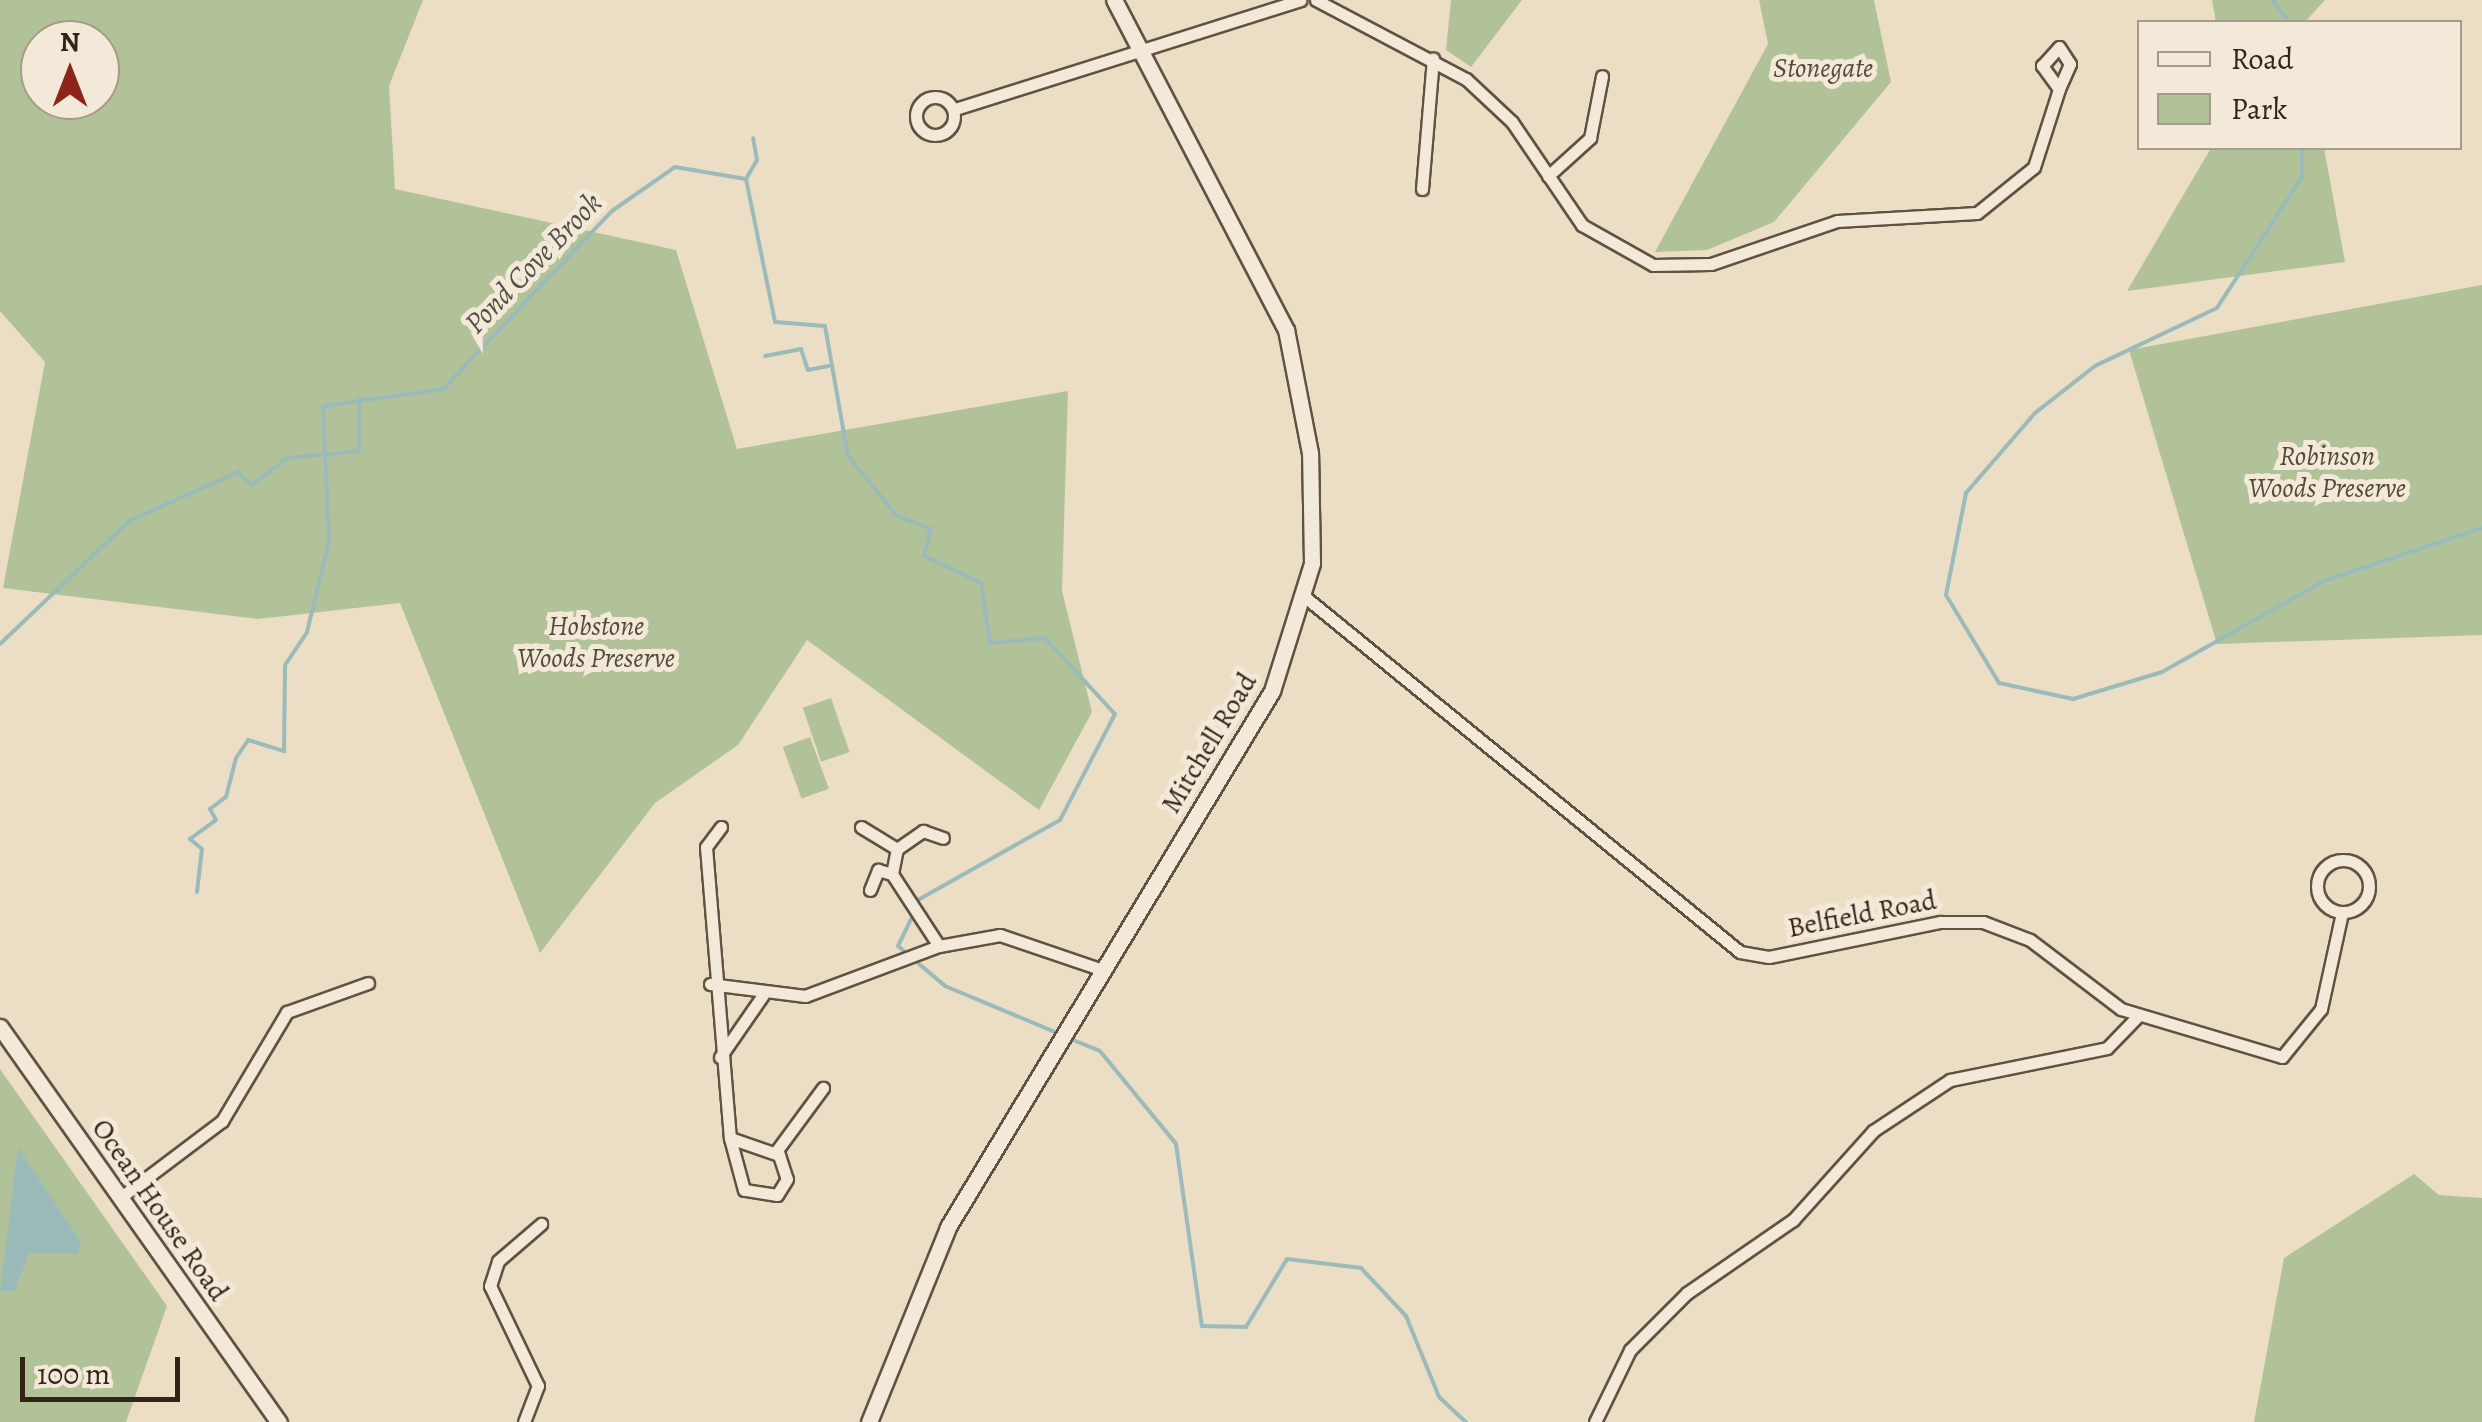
<!DOCTYPE html>
<style>
body{margin:0}
#map{position:relative;width:2482px;height:1422px;overflow:hidden;background:#ecddc5;font-family:Alegreya,serif}
div>[style]{position:absolute}
.green>*{inset:0;background:#b2c298;transform-origin:0 0}
.water>*{inset:0;background:#9abbba}
.stream>*{height:4px;margin:-2px;padding:0 2px;transform-origin:2px;border-radius:2px;background:#9abbba}
.roads{filter:drop-shadow(2px 0 #605242) drop-shadow(-2px 0 #605242) drop-shadow(0 2px #605242) drop-shadow(0 -2px #605242)}
.street>*{height:11px;margin:-5.5px;padding:0 5.5px;transform-origin:5.5px;border-radius:5.5px;background:#f3e9d9}
.street>.ring{margin:-5.5px;padding:0;box-sizing:content-box;background:none;border:11px solid #f3e9d9;border-radius:50%}
.secondary>*{height:15px;margin:-7.5px;padding:0 7.5px;transform-origin:7.5px;border-radius:7.5px;background:#f3e9d9}
span{translate:-50% -50%;white-space:nowrap;text-align:center;line-height:1.15;-webkit-text-stroke:10px #f3e9d9;paint-order:stroke}
.park-label{font-size:28px;color:#524c36;font-style:italic}
.street-label{font-size:28px;color:#322416}
.water-label{font-size:30px;color:#515147;font-style:italic}
.legend{position:absolute;left:2137px;top:20px;width:325px;height:130px;box-sizing:border-box;background:#f3e9d9;border:2px solid #a69a8b;margin:0;padding:12px 18px;list-style:none;font-size:30px;color:#322416}
.legend li{display:flex;align-items:center;gap:20px;height:50px}
.legend b{width:50px;border:2px solid #a69a8b}
.north{position:absolute;left:20px;top:20px;width:100px;height:100px;box-sizing:border-box;background:#f3e9d9;border:2px solid #a69a8b;border-radius:50%;rotate:0deg;font-size:28px;font-weight:700;line-height:40px;text-align:center;color:#322416}
.north::after{content:'';display:block;margin:auto;width:35px;height:45px;background:#8f2418;clip-path:polygon(50% 0,100% 100%,50% 72%,0 100%)}
.scale{position:absolute;left:20px;top:1357px;width:160px;height:45px;box-sizing:border-box;border:5px solid #322416;border-top:0;padding-left:12px;font-size:30px;line-height:35px;white-space:nowrap;color:#322416;-webkit-text-stroke:8px #f3e9d9;paint-order:stroke}
</style>
<div id="map">
<div class="green">
<i style="clip-path:polygon(evenodd,0 0,423px 0,389px 86px,395px 189px,676px 250px,737px 449px,1068px 391px,1062px 591px,1092px 712px,1039px 810px,807px 640px,738px 745px,655px 803px,540px 953px,400px 603px,258px 619px,3px 588px,45px 362px,0 311px,0 0,40px 40px,100px 40px,100px 100px,40px 100px,40px 40px)"></i>
<i style="clip-path:polygon(1451px 0,1522px 0,1471px 67px,1446px 50px)"></i>
<i style="clip-path:polygon(1759px 0,1874px 0,1891px 82px,1774px 222px,1707px 250px,1655px 252px,1768px 44px)"></i>
<i style="clip-path:polygon(2212px 0,2325px 0,2305px 22px,2216px 22px)"></i>
<i style="clip-path:polygon(2211px 148px,2324px 148px,2345px 262px,2127px 291px)"></i>
<i style="clip-path:polygon(2482px 285px,2482px 635px,2217px 644px,2129px 350px)"></i>
<i style="left:831px;top:698px;width:57px;height:30px;rotate:71deg"></i>
<i style="left:810px;top:737px;width:55px;height:29px;rotate:70deg"></i>
<i style="clip-path:polygon(0 1069px,167px 1306px,126px 1422px,0 1422px)"></i>
<i style="clip-path:polygon(2414px 1174px,2439px 1195px,2482px 1198px,2482px 1422px,2254px 1422px,2284px 1258px)"></i>
</div>
<div class="water">
<i style="clip-path:polygon(18px 1147px,81px 1242px,78px 1254px,29px 1254px,14px 1291px,0 1291px)"></i>
</div>
<div class="stream">
<i style="left:2272px;top:0;width:28px;rotate:52deg"></i>
<i style="left:2302px;top:148px;width:29px;rotate:90deg"></i>
<i style="left:2302px;top:177px;width:156px;rotate:123deg"></i>
<i style="left:2217px;top:308px;width:135px;rotate:154.6deg"></i>
<i style="left:2095px;top:366px;width:76px;rotate:141.9deg"></i>
<i style="left:2035px;top:413px;width:106px;rotate:130.8deg"></i>
<i style="left:1966px;top:493px;width:104px;rotate:101.1deg"></i>
<i style="left:1946px;top:595px;width:103px;rotate:58.9deg"></i>
<i style="left:1999px;top:683px;width:76px;rotate:12.2deg"></i>
<i style="left:2073px;top:699px;width:93px;rotate:-16.9deg"></i>
<i style="left:2162px;top:672px;width:186px;rotate:-29.3deg"></i>
<i style="left:2324px;top:581px;width:167px;rotate:-18.5deg"></i>
<i style="left:746px;top:179px;width:22px;rotate:-60deg"></i>
<i style="left:757px;top:160px;width:22px;rotate:-100deg"></i>
<i style="left:765px;top:356px;width:37px;rotate:-11deg"></i>
<i style="left:801px;top:349px;width:22px;rotate:72deg"></i>
<i style="left:808px;top:370px;width:21px;rotate:-11deg"></i>
<i style="left:0;top:644px;width:178px;rotate:-43.6deg"></i>
<i style="left:129px;top:521px;width:120px;rotate:-24.2deg"></i>
<i style="left:238px;top:472px;width:18px;rotate:45deg"></i>
<i style="left:251px;top:485px;width:46px;rotate:-36.1deg"></i>
<i style="left:288px;top:458px;width:71px;rotate:-5.6deg"></i>
<i style="left:359px;top:451px;width:54px;rotate:-88.9deg"></i>
<i style="left:197px;top:892px;width:43px;rotate:-83.4deg"></i>
<i style="left:202px;top:849px;width:16px;rotate:-140deg"></i>
<i style="left:190px;top:839px;width:32px;rotate:-36deg"></i>
<i style="left:216px;top:820px;width:13px;rotate:-119deg"></i>
<i style="left:210px;top:809px;width:20px;rotate:-37deg"></i>
<i style="left:226px;top:797px;width:40px;rotate:-75.6deg"></i>
<i style="left:236px;top:758px;width:22px;rotate:-56deg"></i>
<i style="left:248px;top:740px;width:38px;rotate:17deg"></i>
<i style="left:284px;top:751px;width:86px;rotate:-89.3deg"></i>
<i style="left:285px;top:665px;width:40px;rotate:-56deg"></i>
<i style="left:307px;top:632px;width:94px;rotate:-76.4deg"></i>
<i style="left:329px;top:541px;width:135px;rotate:-92.5deg"></i>
<i style="left:323px;top:406px;width:121px;rotate:-8.1deg"></i>
<i style="left:443px;top:389px;width:245px;rotate:-46.5deg"></i>
<i style="left:612px;top:211px;width:77px;rotate:-34.9deg"></i>
<i style="left:675px;top:167px;width:72px;rotate:9.6deg"></i>
<i style="left:746px;top:179px;width:146px;rotate:78.5deg"></i>
<i style="left:775px;top:322px;width:50px;rotate:4.6deg"></i>
<i style="left:825px;top:326px;width:132px;rotate:80deg"></i>
<i style="left:848px;top:456px;width:77px;rotate:50.8deg"></i>
<i style="left:897px;top:516px;width:36px;rotate:21deg"></i>
<i style="left:931px;top:529px;width:28px;rotate:105deg"></i>
<i style="left:924px;top:556px;width:63px;rotate:25.3deg"></i>
<i style="left:981px;top:583px;width:61px;rotate:81.5deg"></i>
<i style="left:990px;top:643px;width:55px;rotate:-5.2deg"></i>
<i style="left:1045px;top:638px;width:103px;rotate:47.4deg"></i>
<i style="left:1115px;top:714px;width:119px;rotate:117.4deg"></i>
<i style="left:1060px;top:820px;width:161px;rotate:150.6deg"></i>
<i style="left:905px;top:952px;width:9px;rotate:-139deg"></i>
<i style="left:898px;top:946px;width:32px;rotate:-64deg"></i>
<i style="left:919px;top:964px;width:34px;rotate:40deg"></i>
<i style="left:945px;top:986px;width:119px;rotate:22.7deg"></i>
<i style="left:1073px;top:1040px;width:29px;rotate:22deg"></i>
<i style="left:1100px;top:1051px;width:120px;rotate:50.7deg"></i>
<i style="left:1176px;top:1144px;width:184px;rotate:81.9deg"></i>
<i style="left:1202px;top:1326px;width:44px;rotate:1.3deg"></i>
<i style="left:1246px;top:1327px;width:79px;rotate:-58.9deg"></i>
<i style="left:1287px;top:1259px;width:75px;rotate:6.9deg"></i>
<i style="left:1361px;top:1268px;width:66px;rotate:46.8deg"></i>
<i style="left:1406px;top:1316px;width:87px;rotate:67.8deg"></i>
<i style="left:1439px;top:1397px;width:37px;rotate:43deg"></i>
</div>
<div class="roads">
<div class="street">
<i style="left:1316px;top:0;width:170px;rotate:27.8deg"></i>
<i style="left:1466px;top:79px;width:63px;rotate:43.1deg"></i>
<i style="left:1512px;top:122px;width:125px;rotate:55.8deg"></i>
<i style="left:1582px;top:225px;width:81px;rotate:29.4deg"></i>
<i style="left:1653px;top:265px;width:58px;rotate:-1deg"></i>
<i style="left:1711px;top:264px;width:133px;rotate:-18.8deg"></i>
<i style="left:1837px;top:221px;width:140px;rotate:-3.3deg"></i>
<i style="left:1977px;top:213px;width:73px;rotate:-38.9deg"></i>
<i style="left:2034px;top:167px;width:82px;rotate:-72.2deg"></i>
<i style="left:2059px;top:47px;width:20px;rotate:57deg"></i>
<i style="left:2070px;top:64px;width:27px;rotate:114deg"></i>
<i style="left:2059px;top:89px;width:29px;rotate:-126deg"></i>
<i style="left:2042px;top:66px;width:25px;rotate:-48deg"></i>
<i class="ring" style="left:916px;top:97px;width:27px;height:27px"></i>
<i style="left:958px;top:108px;width:359px;rotate:-17.5deg"></i>
<i style="left:1548px;top:176px;width:57px;rotate:-42.1deg"></i>
<i style="left:1590px;top:138px;width:63px;rotate:-79deg"></i>
<i style="left:1422px;top:189px;width:131px;rotate:-85.2deg"></i>
<i style="left:1305px;top:597px;width:561px;rotate:39.22deg"></i>
<i style="left:1740px;top:952px;width:29px;rotate:10deg"></i>
<i style="left:1769px;top:957px;width:175px;rotate:-11.6deg"></i>
<i style="left:1940px;top:922px;width:43px"></i>
<i style="left:1983px;top:922px;width:50px;rotate:21deg"></i>
<i style="left:2030px;top:940px;width:114px;rotate:37.2deg"></i>
<i style="left:2121px;top:1009px;width:168px;rotate:16.6deg"></i>
<i style="left:2282px;top:1057px;width:62px;rotate:-50.9deg"></i>
<i style="left:2321px;top:1009px;width:98px;rotate:-77.7deg"></i>
<i style="left:721px;top:827px;width:25px;rotate:127deg"></i>
<i style="left:706px;top:847px;width:292px;rotate:85.3deg"></i>
<i style="left:730px;top:1138px;width:52px;rotate:19.1deg"></i>
<i style="left:779px;top:1155px;width:25px;rotate:72deg"></i>
<i style="left:787px;top:1179px;width:19px;rotate:122deg"></i>
<i style="left:777px;top:1195px;width:33px;rotate:-171deg"></i>
<i style="left:744px;top:1190px;width:54px;rotate:-105.1deg"></i>
<i style="left:861px;top:827px;width:42px;rotate:31.4deg"></i>
<i class="ring" style="left:2317px;top:860px;width:41px;height:41px"></i>
<i style="left:870px;top:890px;width:22px;rotate:-68deg"></i>
<i style="left:878px;top:870px;width:15px;rotate:16deg"></i>
<i style="left:939px;top:946px;width:86px;rotate:-123.1deg"></i>
<i style="left:892px;top:874px;width:25px;rotate:-79deg"></i>
<i style="left:897px;top:849px;width:32px;rotate:-35deg"></i>
<i style="left:923px;top:831px;width:21px;rotate:19deg"></i>
<i style="left:710px;top:984px;width:96px;rotate:7.2deg"></i>
<i style="left:805px;top:996px;width:143px;rotate:-20.5deg"></i>
<i style="left:939px;top:946px;width:62px;rotate:-10.2deg"></i>
<i style="left:1000px;top:935px;width:109px;rotate:18.8deg"></i>
<i style="left:720px;top:1057px;width:75px;rotate:-55.3deg"></i>
<i style="left:775px;top:1153px;width:81px;rotate:-53.6deg"></i>
<i style="left:121px;top:1197px;width:126px;rotate:-37deg"></i>
<i style="left:222px;top:1121px;width:127px;rotate:-59.2deg"></i>
<i style="left:287px;top:1012px;width:86px;rotate:-19.7deg"></i>
<i style="left:524px;top:1422px;width:39px;rotate:-69deg"></i>
<i style="left:538px;top:1386px;width:111px;rotate:-115.6deg"></i>
<i style="left:490px;top:1286px;width:26px;rotate:-72deg"></i>
<i style="left:498px;top:1261px;width:57px;rotate:-40.7deg"></i>
<i style="left:1595px;top:1422px;width:80px;rotate:-64.1deg"></i>
<i style="left:1630px;top:1350px;width:81px;rotate:-45deg"></i>
<i style="left:1687px;top:1293px;width:129px;rotate:-34.6deg"></i>
<i style="left:1793px;top:1220px;width:120px;rotate:-48deg"></i>
<i style="left:1873px;top:1131px;width:92px;rotate:-33.5deg"></i>
<i style="left:1950px;top:1080px;width:160px;rotate:-11.5deg"></i>
<i style="left:2107px;top:1048px;width:45px;rotate:-45.9deg"></i>
</div>
<div class="secondary">
<i style="left:0;top:1027px;width:484px;rotate:54.8deg"></i>
<i style="left:869px;top:1422px;width:210px;rotate:-67.9deg"></i>
<i style="left:948px;top:1227px;width:626px;rotate:-58.85deg"></i>
<i style="left:1272px;top:691px;width:134px;rotate:-72.6deg"></i>
<i style="left:1312px;top:563px;width:110px;rotate:-91deg"></i>
<i style="left:1310px;top:453px;width:125px;rotate:-101deg"></i>
<i style="left:1286px;top:330px;width:372px;rotate:-117.5deg"></i>
</div>
</div>
<div class="park-label">
<span style="left:1823px;top:68px">Stonegate</span>
<span style="left:2327px;top:472px">Robinson<br>Woods Preserve</span>
<span style="left:596px;top:642px">Hobstone<br>Woods Preserve</span>
</div>
<div class="street-label">
<span style="left:1209px;top:743px;rotate:-59deg">Mitchell Road</span>
<span style="left:1862px;top:914px;rotate:-11deg">Belfield Road</span>
<span style="left:160px;top:1210px;rotate:55deg">Ocean House Road</span>
</div>
<div class="water-label">
<span style="left:533px;top:263px;rotate:-46deg">Pond Cove Brook</span>
</div>
<ul class="legend">
<li><b style="height:12px;background:#f3e9d9"></b>Road</li>
<li><b style="height:28px;background:#b2c298"></b>Park</li>
</ul>
<div class="north">N</div>
<div class="scale">100 m</div>
</div>
